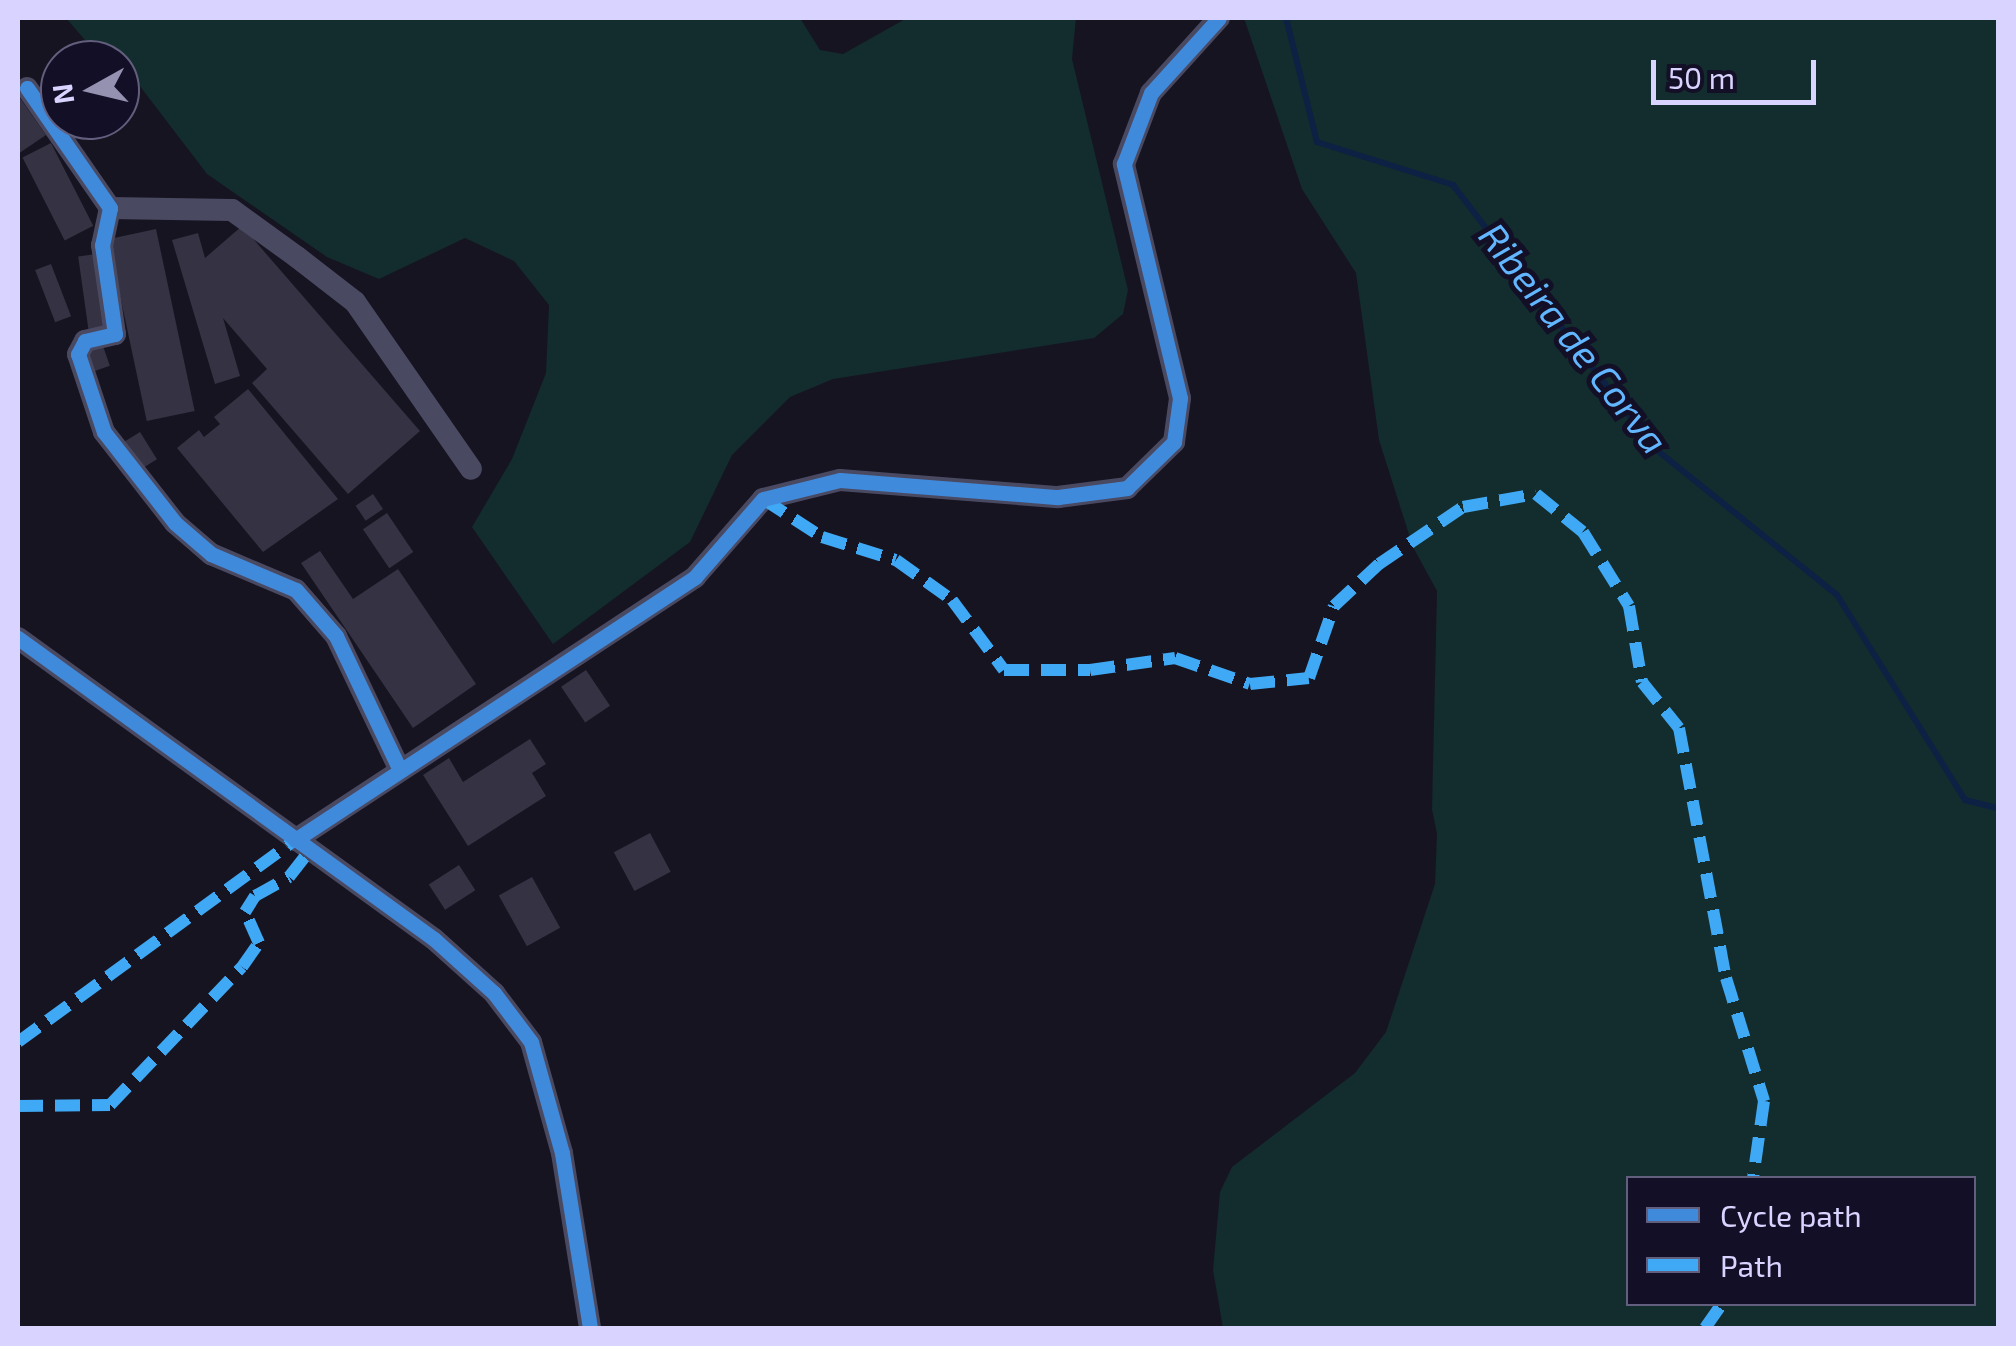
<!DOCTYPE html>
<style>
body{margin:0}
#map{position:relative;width:2016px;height:1346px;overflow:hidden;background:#161421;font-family:"Exo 2",sans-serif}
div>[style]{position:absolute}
.green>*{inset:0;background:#132c2d}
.stream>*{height:6px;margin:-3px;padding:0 3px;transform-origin:3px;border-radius:3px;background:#0d2144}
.building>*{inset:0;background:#343243;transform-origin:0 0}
.minor>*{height:22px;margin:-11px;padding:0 11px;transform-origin:11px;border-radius:11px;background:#4a4962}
.quiet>*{height:12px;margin-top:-6px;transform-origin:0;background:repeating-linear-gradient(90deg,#3fa9f5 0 25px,transparent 0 37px)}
.cycleway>*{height:15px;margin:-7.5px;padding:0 7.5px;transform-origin:7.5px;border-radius:7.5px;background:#408adc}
span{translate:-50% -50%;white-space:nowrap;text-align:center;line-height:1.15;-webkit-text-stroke:10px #130f26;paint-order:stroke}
.water-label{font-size:38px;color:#62b6ff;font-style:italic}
.frame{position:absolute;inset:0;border:20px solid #d9d4ff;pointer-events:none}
.legend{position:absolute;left:1626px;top:1176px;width:350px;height:130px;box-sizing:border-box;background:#130f26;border:2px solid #625e7d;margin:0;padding:12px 18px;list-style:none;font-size:30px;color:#d9d4ff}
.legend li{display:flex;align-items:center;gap:20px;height:50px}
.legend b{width:50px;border:2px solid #625e7d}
.north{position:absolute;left:40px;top:40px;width:100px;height:100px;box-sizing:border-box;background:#130f26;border:2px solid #625e7d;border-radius:50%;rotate:262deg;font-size:28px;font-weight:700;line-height:40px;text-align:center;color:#d9d4ff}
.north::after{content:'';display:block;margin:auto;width:35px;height:45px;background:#9591b1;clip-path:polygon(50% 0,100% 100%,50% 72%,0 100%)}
.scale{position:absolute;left:1651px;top:60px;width:165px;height:45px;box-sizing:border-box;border:5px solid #d9d4ff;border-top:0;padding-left:12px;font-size:30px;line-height:35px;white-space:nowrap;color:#d9d4ff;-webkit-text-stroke:8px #130f26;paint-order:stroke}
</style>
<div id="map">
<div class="green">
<i style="clip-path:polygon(66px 18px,800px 18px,820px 50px,843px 54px,907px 18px,1076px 18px,1072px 59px,1128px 290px,1123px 314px,1094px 338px,833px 379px,790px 397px,732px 455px,690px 542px,553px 644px,472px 527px,512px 459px,546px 373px,549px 305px,514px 261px,465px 238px,379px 279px,327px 257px,207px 174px,120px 60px,91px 47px)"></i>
<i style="clip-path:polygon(evenodd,1244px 18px,1998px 18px,1998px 1328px,1223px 1328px,1213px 1270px,1220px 1192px,1232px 1167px,1355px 1073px,1386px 1032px,1435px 884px,1437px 834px,1432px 809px,1437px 591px,1413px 547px,1379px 440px,1356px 273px,1302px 189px,1244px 18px,1628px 1178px,1974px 1178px,1974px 1304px,1628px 1304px,1628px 1178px)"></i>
</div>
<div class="stream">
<i style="left:1286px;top:18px;width:128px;rotate:76deg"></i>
<i style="left:1317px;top:142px;width:143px;rotate:17.5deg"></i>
<i style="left:1453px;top:185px;width:330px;rotate:52.6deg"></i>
<i style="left:1653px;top:447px;width:236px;rotate:38.8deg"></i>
<i style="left:1837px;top:595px;width:242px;rotate:58deg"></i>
<i style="left:1965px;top:800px;width:34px;rotate:14deg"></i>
</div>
<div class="building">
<i style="clip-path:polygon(20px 98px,46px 135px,18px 154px,18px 100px)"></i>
<i style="left:51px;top:143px;width:93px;height:32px;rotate:63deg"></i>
<i style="clip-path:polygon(242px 226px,420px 431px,348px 494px,252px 383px,267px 369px,223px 318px,240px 376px,215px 384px,172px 240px,198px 233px,205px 258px)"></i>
<i style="left:156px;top:229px;width:186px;height:49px;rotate:78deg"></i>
<i style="left:96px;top:254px;width:76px;height:18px;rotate:82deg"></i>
<i style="left:51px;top:264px;width:56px;height:17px;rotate:69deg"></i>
<i style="left:103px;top:346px;width:21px;height:18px;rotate:71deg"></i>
<i style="clip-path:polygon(248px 389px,338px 499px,263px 552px,177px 448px,199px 430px,204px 437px,220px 424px,214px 417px)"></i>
<i style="left:140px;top:432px;width:32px;height:20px;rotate:58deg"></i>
<i style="left:373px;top:494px;width:18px;height:21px;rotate:56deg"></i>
<i style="left:387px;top:513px;width:47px;height:29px;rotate:56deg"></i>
<i style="clip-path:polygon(320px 551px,353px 599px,398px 569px,476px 684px,413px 728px,301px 563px)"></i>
<i style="left:586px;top:670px;width:43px;height:30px;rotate:56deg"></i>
<i style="clip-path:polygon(530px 739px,546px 764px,532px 773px,546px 796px,468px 846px,423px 775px,449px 758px,463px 782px)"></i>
<i style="left:650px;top:833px;width:44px;height:41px;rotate:62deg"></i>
<i style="left:459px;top:865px;width:30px;height:36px;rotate:57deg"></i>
<i style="left:532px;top:877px;width:58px;height:38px;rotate:61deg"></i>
</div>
<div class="minor">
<i style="left:27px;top:88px;width:146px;rotate:55.3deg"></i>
<i style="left:110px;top:208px;width:38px;rotate:102deg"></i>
<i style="left:102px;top:245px;width:90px;rotate:81.7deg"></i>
<i style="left:115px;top:334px;width:31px;rotate:167deg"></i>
<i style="left:85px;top:341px;width:15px;rotate:118deg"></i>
<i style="left:78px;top:354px;width:82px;rotate:71.6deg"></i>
<i style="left:104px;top:432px;width:115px;rotate:52deg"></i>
<i style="left:175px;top:523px;width:48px;rotate:40.7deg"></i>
<i style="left:211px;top:554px;width:92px;rotate:23deg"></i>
<i style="left:296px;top:590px;width:61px;rotate:49deg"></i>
<i style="left:336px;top:636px;width:144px;rotate:64.5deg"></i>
<i style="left:110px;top:208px;width:122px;rotate:0.9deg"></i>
<i style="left:232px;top:210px;width:80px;rotate:35.9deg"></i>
<i style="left:297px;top:257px;width:73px;rotate:37.8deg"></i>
<i style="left:355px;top:302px;width:203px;rotate:55.2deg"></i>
<i style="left:18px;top:638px;width:513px;rotate:35.89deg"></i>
<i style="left:434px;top:939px;width:81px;rotate:42deg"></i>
<i style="left:494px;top:993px;width:61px;rotate:52.9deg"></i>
<i style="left:531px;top:1042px;width:115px;rotate:74.4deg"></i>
<i style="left:562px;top:1153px;width:177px;rotate:80.9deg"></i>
<i style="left:295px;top:840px;width:479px;rotate:-33.3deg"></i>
<i style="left:695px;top:577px;width:103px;rotate:-48.9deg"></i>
<i style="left:763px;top:499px;width:79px;rotate:-13.9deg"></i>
<i style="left:840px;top:480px;width:219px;rotate:4.5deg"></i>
<i style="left:1058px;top:497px;width:70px;rotate:-7.4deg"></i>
<i style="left:1127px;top:488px;width:66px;rotate:-44.4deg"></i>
<i style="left:1174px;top:442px;width:44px;rotate:-82.2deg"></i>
<i style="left:1180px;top:398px;width:241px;rotate:-103.5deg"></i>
<i style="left:1124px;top:164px;width:76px;rotate:-69.2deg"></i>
<i style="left:1151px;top:93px;width:101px;rotate:-47.8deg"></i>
</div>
<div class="quiet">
<i style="left:763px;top:499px;width:70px;rotate:32.8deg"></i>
<i style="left:822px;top:537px;width:77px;rotate:17.3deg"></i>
<i style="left:896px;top:560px;width:69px;rotate:35.5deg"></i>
<i style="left:952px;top:600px;width:87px;rotate:53.4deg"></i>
<i style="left:1004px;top:670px;width:86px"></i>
<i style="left:1090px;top:670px;width:86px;rotate:-8deg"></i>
<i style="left:1175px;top:658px;width:79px;rotate:19.1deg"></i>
<i style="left:1250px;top:684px;width:59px;rotate:-5.8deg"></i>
<i style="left:1309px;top:678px;width:76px;rotate:-70.9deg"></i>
<i style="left:1334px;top:606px;width:62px;rotate:-43deg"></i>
<i style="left:1379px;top:564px;width:102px;rotate:-34.2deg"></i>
<i style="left:1463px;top:507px;width:74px;rotate:-10.1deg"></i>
<i style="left:1536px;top:494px;width:60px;rotate:39deg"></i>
<i style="left:1583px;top:532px;width:87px;rotate:58.1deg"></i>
<i style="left:1629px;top:606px;width:77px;rotate:80.3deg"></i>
<i style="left:1642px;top:682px;width:59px;rotate:51.2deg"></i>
<i style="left:1679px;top:728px;width:254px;rotate:79.4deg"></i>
<i style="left:1726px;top:978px;width:129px;rotate:72.8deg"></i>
<i style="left:1764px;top:1101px;width:78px;rotate:98.1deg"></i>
<i style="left:18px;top:1042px;width:343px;rotate:-36.1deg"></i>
<i style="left:18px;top:1106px;width:92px;rotate:-0.6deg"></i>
<i style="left:110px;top:1105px;width:191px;rotate:-46.3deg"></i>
<i style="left:242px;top:967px;width:29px;rotate:-55deg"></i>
<i style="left:259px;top:943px;width:34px;rotate:-114deg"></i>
<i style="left:245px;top:912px;width:19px;rotate:-58deg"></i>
<i style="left:255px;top:896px;width:39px;rotate:-29deg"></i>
<i style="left:289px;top:877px;width:34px;rotate:-52deg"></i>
<i style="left:1705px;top:1328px;width:29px;rotate:-55deg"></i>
</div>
<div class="cycleway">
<i style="left:27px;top:88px;width:146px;rotate:55.3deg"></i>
<i style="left:110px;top:208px;width:38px;rotate:102deg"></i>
<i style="left:102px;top:245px;width:90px;rotate:81.7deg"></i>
<i style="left:115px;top:334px;width:31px;rotate:167deg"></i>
<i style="left:85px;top:341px;width:15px;rotate:118deg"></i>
<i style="left:78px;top:354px;width:82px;rotate:71.6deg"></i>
<i style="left:104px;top:432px;width:115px;rotate:52deg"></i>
<i style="left:175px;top:523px;width:48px;rotate:40.7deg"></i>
<i style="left:211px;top:554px;width:92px;rotate:23deg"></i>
<i style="left:296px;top:590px;width:61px;rotate:49deg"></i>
<i style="left:336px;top:636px;width:144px;rotate:64.5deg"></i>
<i style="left:18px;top:638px;width:513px;rotate:35.89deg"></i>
<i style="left:434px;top:939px;width:81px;rotate:42deg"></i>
<i style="left:494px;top:993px;width:61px;rotate:52.9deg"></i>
<i style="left:531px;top:1042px;width:115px;rotate:74.4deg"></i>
<i style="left:562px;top:1153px;width:177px;rotate:80.9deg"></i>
<i style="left:295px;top:840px;width:479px;rotate:-33.3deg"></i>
<i style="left:695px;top:577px;width:103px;rotate:-48.9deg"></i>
<i style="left:763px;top:499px;width:79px;rotate:-13.9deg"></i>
<i style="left:840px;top:480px;width:219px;rotate:4.5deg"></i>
<i style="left:1058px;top:497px;width:70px;rotate:-7.4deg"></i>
<i style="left:1127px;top:488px;width:66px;rotate:-44.4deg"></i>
<i style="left:1174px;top:442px;width:44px;rotate:-82.2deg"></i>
<i style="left:1180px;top:398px;width:241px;rotate:-103.5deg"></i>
<i style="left:1124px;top:164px;width:76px;rotate:-69.2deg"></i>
<i style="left:1151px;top:93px;width:101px;rotate:-47.8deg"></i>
</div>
<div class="water-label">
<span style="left:1574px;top:338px;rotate:52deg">Ribeira de Corva</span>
</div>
<div class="frame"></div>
<ul class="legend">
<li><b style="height:12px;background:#408adc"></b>Cycle path</li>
<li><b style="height:12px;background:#3fa9f5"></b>Path</li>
</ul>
<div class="north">N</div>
<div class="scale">50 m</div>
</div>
